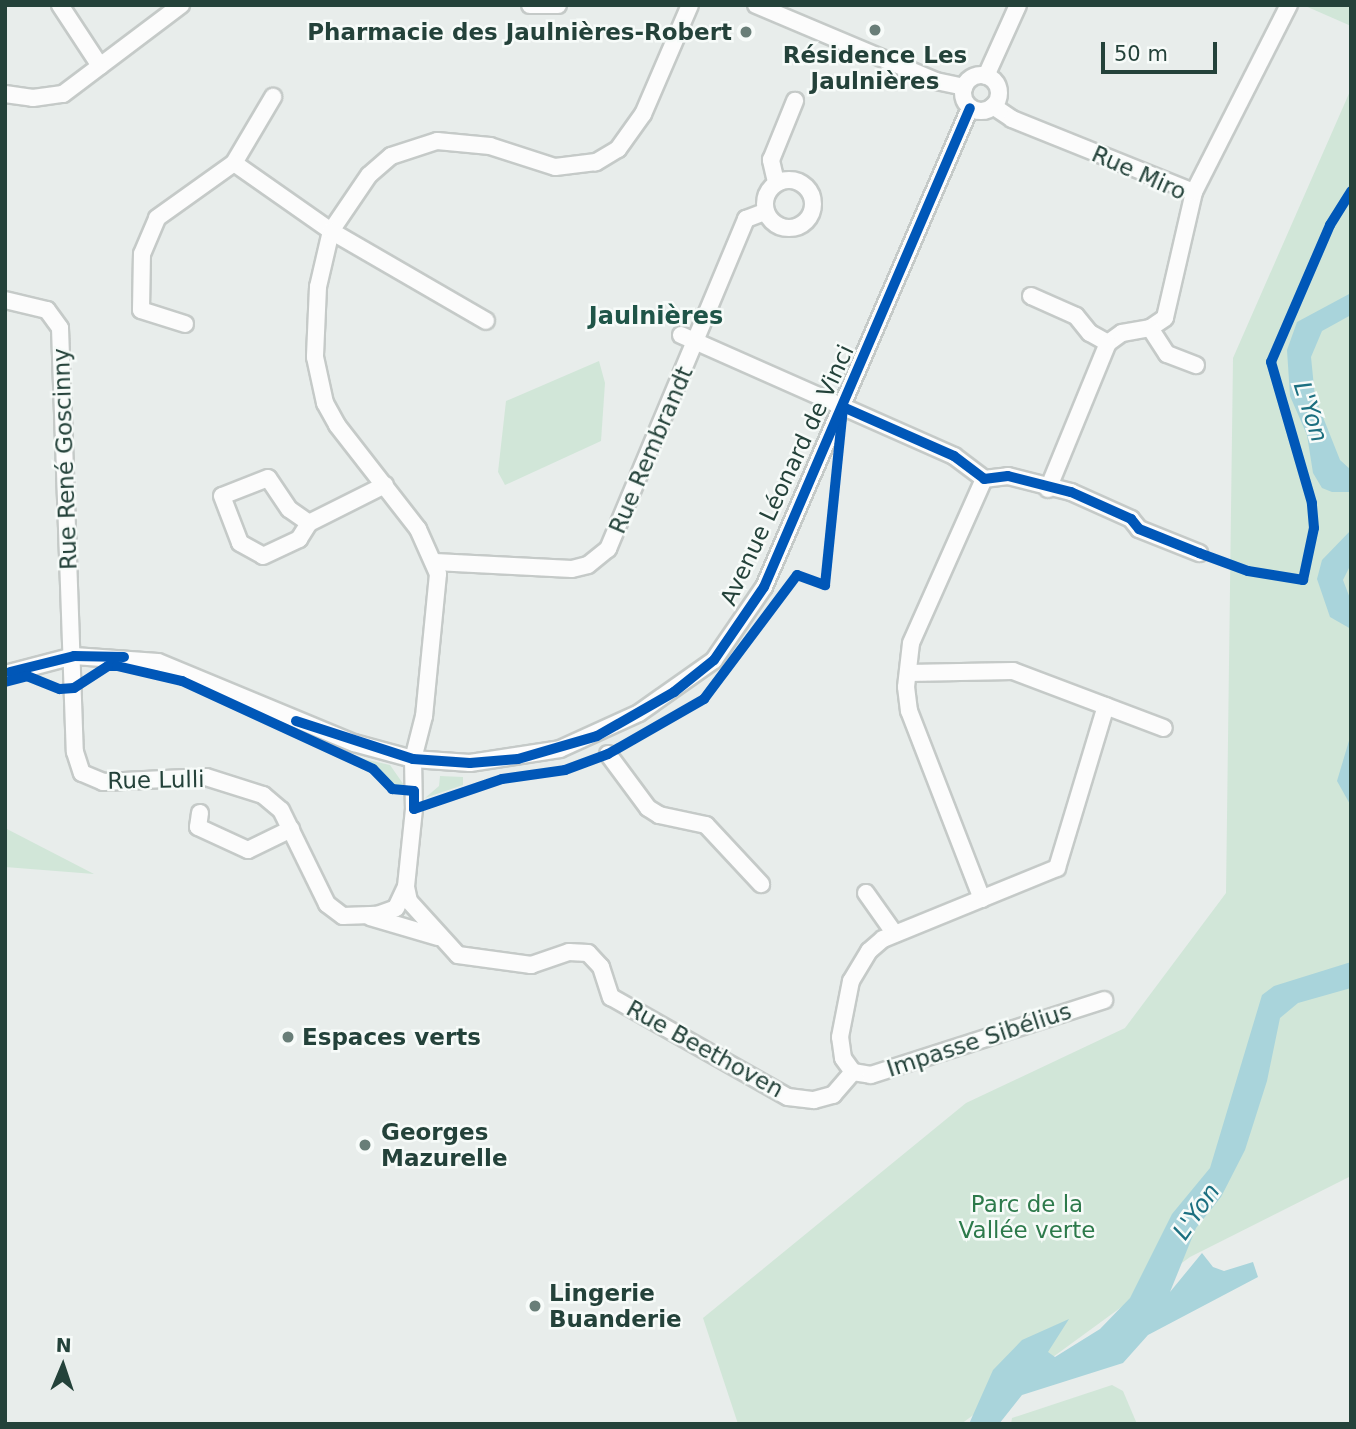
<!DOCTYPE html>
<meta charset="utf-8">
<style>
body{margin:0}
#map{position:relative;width:1356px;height:1429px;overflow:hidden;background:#e8edeb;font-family:"DejaVu Sans",sans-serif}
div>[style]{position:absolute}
.green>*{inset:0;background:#d1e6d8}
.water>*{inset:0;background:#a9d4db}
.roads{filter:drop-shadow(2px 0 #c5cac8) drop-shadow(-2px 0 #c5cac8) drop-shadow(0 2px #c5cac8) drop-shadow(0 -2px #c5cac8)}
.minor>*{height:16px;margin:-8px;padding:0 8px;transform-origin:8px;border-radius:8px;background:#fcfcfc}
.minor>.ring{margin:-8px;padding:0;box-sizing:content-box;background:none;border:16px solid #fcfcfc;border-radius:50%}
.cycleway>*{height:10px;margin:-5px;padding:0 5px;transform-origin:5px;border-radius:5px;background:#0057b8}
.dots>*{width:19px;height:19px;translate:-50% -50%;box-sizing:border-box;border:4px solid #f7fbf9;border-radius:50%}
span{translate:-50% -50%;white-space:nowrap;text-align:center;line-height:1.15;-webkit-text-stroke:5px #f7fbf9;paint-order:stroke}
.poi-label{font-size:23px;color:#24423a;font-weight:700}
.right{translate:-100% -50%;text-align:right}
.left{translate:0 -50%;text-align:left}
.street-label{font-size:23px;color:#24423a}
.park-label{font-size:23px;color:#2d7a4b}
.neighbourhood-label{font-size:24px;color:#1f5548;font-weight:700}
.water-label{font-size:24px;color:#1c6f80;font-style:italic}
.frame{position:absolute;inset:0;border:7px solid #24423a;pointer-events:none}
.north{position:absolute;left:28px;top:1331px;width:70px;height:70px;-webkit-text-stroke:5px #f7fbf9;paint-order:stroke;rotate:2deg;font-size:19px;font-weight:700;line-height:28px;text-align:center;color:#24423a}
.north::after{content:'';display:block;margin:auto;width:24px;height:32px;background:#24423a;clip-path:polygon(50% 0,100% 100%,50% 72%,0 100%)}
.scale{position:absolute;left:1101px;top:42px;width:116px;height:32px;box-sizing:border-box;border:4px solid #24423a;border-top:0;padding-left:9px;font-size:21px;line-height:24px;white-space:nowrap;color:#24423a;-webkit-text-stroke:5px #f7fbf9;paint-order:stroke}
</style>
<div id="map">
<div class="green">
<i style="clip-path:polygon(1303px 5px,1351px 5px,1351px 26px)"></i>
<i style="clip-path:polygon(1351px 89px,1351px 1176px,1190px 1257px,961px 1424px,738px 1424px,703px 1318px,966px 1103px,1125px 1028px,1226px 893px,1233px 358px)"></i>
<i style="clip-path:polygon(599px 361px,605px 383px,601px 441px,505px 485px,498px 472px,506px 401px)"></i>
<i style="clip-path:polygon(355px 757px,390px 765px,404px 785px,391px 785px,377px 768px)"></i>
<i style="clip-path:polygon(440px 776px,463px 777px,463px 785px,425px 798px,439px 786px)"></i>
<i style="clip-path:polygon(5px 828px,94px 874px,5px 867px)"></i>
<i style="clip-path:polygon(1112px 1385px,1123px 1391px,1137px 1424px,1011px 1424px,1012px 1418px)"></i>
</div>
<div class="water">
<i style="clip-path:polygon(1351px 293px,1351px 315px,1322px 331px,1311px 357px,1315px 397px,1340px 460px,1351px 470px,1351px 492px,1332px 492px,1322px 488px,1313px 473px,1307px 435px,1290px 396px,1287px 350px,1297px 322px)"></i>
<i style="clip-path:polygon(1351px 530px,1351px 564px,1343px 580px,1351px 601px,1351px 629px,1330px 617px,1317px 579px,1322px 560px)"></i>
<i style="clip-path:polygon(1351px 734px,1351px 806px,1337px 781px)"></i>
<i style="clip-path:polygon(1351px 962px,1351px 988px,1298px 1003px,1280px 1018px,1267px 1081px,1245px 1150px,1221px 1197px,1196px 1228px,1170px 1292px,1202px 1253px,1213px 1267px,1224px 1271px,1253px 1262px,1258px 1277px,1148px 1335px,1123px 1363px,1022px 1395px,999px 1424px,969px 1424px,993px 1370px,1022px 1340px,1069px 1319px,1048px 1352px,1055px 1357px,1100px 1329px,1130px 1298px,1172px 1214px,1210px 1168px,1262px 995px,1274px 986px)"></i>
</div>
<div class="roads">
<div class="minor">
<i style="left:60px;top:5px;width:73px;rotate:56.7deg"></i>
<i style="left:530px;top:5px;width:28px"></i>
<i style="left:690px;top:5px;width:119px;rotate:113.3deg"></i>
<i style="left:643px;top:114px;width:43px;rotate:125.5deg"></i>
<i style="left:618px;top:149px;width:26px;rotate:149deg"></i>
<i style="left:596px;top:162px;width:41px;rotate:173deg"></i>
<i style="left:555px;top:167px;width:68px;rotate:-162.1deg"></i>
<i style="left:490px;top:146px;width:53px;rotate:-174.6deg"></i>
<i style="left:437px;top:141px;width:48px;rotate:161.9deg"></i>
<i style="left:391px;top:156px;width:29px;rotate:139deg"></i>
<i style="left:369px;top:175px;width:68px;rotate:124.2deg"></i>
<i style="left:331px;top:231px;width:57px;rotate:103.1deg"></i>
<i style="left:318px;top:287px;width:70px;rotate:92.5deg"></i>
<i style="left:315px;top:357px;width:47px;rotate:77.7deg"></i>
<i style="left:325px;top:403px;width:25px;rotate:61deg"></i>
<i style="left:337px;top:425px;width:132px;rotate:52.1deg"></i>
<i style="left:418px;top:529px;width:49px;rotate:66deg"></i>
<i style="left:438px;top:574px;width:143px;rotate:95.6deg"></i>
<i style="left:424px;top:716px;width:44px;rotate:104.3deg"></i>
<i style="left:413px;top:759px;width:50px;rotate:88.9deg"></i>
<i style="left:414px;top:809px;width:78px;rotate:95.9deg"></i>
<i style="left:406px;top:887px;width:14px;rotate:78deg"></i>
<i style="left:409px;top:901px;width:73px;rotate:47.8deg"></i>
<i style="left:458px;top:955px;width:74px;rotate:7.8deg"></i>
<i style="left:531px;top:965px;width:40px;rotate:-18.9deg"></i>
<i style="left:569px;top:952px;width:19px;rotate:3deg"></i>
<i style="left:588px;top:953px;width:19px;rotate:47deg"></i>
<i style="left:601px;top:967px;width:32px;rotate:72deg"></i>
<i style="left:611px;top:997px;width:203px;rotate:29.5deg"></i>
<i style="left:788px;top:1097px;width:26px;rotate:7deg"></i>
<i style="left:814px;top:1100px;width:20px;rotate:-15deg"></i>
<i style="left:833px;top:1095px;width:30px;rotate:-49deg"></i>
<i style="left:756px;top:5px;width:195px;rotate:22.9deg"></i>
<i style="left:936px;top:81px;width:29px;rotate:12deg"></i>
<i class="ring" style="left:963px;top:75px;width:20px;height:20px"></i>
<i style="left:986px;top:76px;width:78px;rotate:-65.7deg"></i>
<i style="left:5px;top:94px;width:28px;rotate:8deg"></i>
<i style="left:33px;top:98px;width:30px;rotate:-8deg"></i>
<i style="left:63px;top:94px;width:148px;rotate:-37deg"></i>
<i style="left:993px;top:106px;width:23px;rotate:34deg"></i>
<i style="left:1012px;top:119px;width:196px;rotate:21.9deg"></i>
<i style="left:1194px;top:192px;width:129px;rotate:103deg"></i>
<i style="left:1165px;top:318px;width:18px;rotate:146deg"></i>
<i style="left:234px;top:163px;width:77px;rotate:-59.4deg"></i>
<i class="ring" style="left:765px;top:180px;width:32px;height:32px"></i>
<i style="left:776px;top:182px;width:23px;rotate:-103deg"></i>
<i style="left:771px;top:160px;width:64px;rotate:-67.9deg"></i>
<i style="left:1194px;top:192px;width:210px;rotate:-63.1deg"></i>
<i style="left:1031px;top:296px;width:49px;rotate:24deg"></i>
<i style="left:1076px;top:316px;width:22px;rotate:51deg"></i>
<i style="left:1090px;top:333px;width:21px;rotate:29deg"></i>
<i style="left:1108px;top:343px;width:17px;rotate:-36deg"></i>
<i style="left:1122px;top:333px;width:28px;rotate:-10deg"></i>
<i style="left:1150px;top:328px;width:31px;rotate:57deg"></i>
<i style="left:1167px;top:354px;width:31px;rotate:21deg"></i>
<i style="left:5px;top:300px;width:43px;rotate:13.4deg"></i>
<i style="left:47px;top:310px;width:22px;rotate:54deg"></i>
<i style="left:60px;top:328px;width:424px;rotate:88deg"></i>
<i style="left:75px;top:752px;width:22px;rotate:72deg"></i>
<i style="left:82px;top:773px;width:23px;rotate:23deg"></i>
<i style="left:103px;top:782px;width:103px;rotate:-2.8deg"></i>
<i style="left:206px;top:777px;width:60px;rotate:17.5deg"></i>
<i style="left:263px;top:795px;width:23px;rotate:40deg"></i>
<i style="left:281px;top:810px;width:105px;rotate:63.9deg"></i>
<i style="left:327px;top:904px;width:20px;rotate:37deg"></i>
<i style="left:343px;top:916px;width:34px;rotate:-2deg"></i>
<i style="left:377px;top:915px;width:20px;rotate:-20deg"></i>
<i style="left:396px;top:908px;width:23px;rotate:-65deg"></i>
<i style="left:185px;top:324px;width:46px;rotate:-162.3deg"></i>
<i style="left:141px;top:310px;width:56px;rotate:-89deg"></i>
<i style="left:142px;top:254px;width:39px;rotate:-67deg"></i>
<i style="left:157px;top:218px;width:95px;rotate:-35.5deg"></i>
<i style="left:234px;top:163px;width:118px;rotate:35deg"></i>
<i style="left:331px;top:231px;width:179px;rotate:30.1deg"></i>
<i style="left:681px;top:335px;width:299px;rotate:23.9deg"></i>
<i style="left:954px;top:456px;width:38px;rotate:37deg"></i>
<i style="left:984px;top:479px;width:24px;rotate:-7deg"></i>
<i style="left:1008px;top:476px;width:65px;rotate:14.3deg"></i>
<i style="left:1071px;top:492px;width:66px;rotate:24.2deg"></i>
<i style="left:1131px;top:519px;width:13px;rotate:51deg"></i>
<i style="left:1139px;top:529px;width:65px;rotate:21.8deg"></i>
<i style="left:1048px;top:489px;width:158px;rotate:-67.7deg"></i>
<i style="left:309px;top:523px;width:24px;rotate:-145deg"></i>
<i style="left:289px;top:509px;width:37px;rotate:-124deg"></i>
<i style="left:268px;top:478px;width:49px;rotate:158.6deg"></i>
<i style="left:222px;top:496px;width:50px;rotate:69deg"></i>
<i style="left:240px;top:543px;width:26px;rotate:29deg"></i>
<i style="left:263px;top:556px;width:40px;rotate:-25deg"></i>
<i style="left:299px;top:539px;width:19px;rotate:-58deg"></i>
<i style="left:309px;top:523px;width:85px;rotate:-26.6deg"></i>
<i style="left:435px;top:562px;width:137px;rotate:2.9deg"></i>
<i style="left:572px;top:569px;width:16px;rotate:-14deg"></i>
<i style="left:588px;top:565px;width:26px;rotate:-39deg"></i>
<i style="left:608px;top:549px;width:358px;rotate:-67.3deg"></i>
<i style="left:746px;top:219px;width:19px;rotate:-21deg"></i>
<i style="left:908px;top:673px;width:105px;rotate:-1.1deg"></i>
<i style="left:1013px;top:671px;width:161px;rotate:20.7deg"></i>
<i style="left:5px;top:674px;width:71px;rotate:-14.6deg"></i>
<i style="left:74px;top:656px;width:84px;rotate:4.1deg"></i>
<i style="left:158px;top:662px;width:212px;rotate:22.5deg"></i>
<i style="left:354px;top:743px;width:61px;rotate:15.2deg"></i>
<i style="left:413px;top:759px;width:57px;rotate:4deg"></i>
<i style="left:470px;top:763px;width:91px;rotate:-8.8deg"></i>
<i style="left:560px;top:749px;width:87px;rotate:-24.5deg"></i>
<i style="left:639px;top:713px;width:92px;rotate:-35.2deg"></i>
<i style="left:714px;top:660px;width:88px;rotate:-55.6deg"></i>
<i style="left:764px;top:587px;width:521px;rotate:-66.73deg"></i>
<i style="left:608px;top:754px;width:67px;rotate:53.5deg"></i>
<i style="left:648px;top:808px;width:13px;rotate:32deg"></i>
<i style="left:659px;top:815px;width:48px;rotate:12deg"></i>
<i style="left:706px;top:825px;width:81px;rotate:47deg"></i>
<i style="left:200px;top:813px;width:14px;rotate:98deg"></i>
<i style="left:198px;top:827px;width:55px;rotate:24.7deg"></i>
<i style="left:248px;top:850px;width:48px;rotate:-26deg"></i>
<i style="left:866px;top:893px;width:50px;rotate:54.7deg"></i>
<i style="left:982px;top:899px;width:202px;rotate:-111.2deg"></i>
<i style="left:909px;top:711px;width:24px;rotate:-97deg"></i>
<i style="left:906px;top:687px;width:44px;rotate:-83.5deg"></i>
<i style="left:911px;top:643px;width:180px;rotate:-66deg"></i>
<i style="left:370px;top:917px;width:71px;rotate:16.4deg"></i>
<i style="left:853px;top:1072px;width:17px;rotate:-126deg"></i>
<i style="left:843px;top:1058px;width:21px;rotate:-98deg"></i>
<i style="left:840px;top:1037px;width:57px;rotate:-78.9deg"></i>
<i style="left:851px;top:981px;width:35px;rotate:-59deg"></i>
<i style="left:869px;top:951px;width:18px;rotate:-41deg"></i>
<i style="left:883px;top:939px;width:188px;rotate:-22.2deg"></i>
<i style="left:1057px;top:868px;width:169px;rotate:-73.2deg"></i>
<i style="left:853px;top:1072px;width:18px;rotate:9deg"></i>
<i style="left:871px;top:1075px;width:245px;rotate:-17.8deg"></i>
</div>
</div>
<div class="cycleway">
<i style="left:10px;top:672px;width:66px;rotate:-14deg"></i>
<i style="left:74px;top:656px;width:50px;rotate:1.1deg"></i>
<i style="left:5px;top:682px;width:23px;rotate:-15deg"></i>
<i style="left:27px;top:676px;width:35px;rotate:22deg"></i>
<i style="left:60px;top:689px;width:14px;rotate:-4deg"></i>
<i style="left:74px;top:688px;width:40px;rotate:-32.9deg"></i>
<i style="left:108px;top:666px;width:9px"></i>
<i style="left:117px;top:666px;width:67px;rotate:13deg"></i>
<i style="left:182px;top:681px;width:210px;rotate:24.7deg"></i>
<i style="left:373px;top:769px;width:28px;rotate:46deg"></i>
<i style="left:392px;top:789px;width:22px;rotate:5deg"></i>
<i style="left:414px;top:791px;width:18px;rotate:90deg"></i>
<i style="left:414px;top:809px;width:93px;rotate:-18.8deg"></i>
<i style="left:502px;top:779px;width:64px;rotate:-8.1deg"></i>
<i style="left:565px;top:770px;width:46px;rotate:-20.4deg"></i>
<i style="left:608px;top:754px;width:111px;rotate:-29.8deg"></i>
<i style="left:704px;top:699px;width:155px;rotate:-53.1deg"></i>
<i style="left:797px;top:575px;width:30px;rotate:20deg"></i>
<i style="left:825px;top:585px;width:179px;rotate:-84.2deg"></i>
<i style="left:843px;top:407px;width:121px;rotate:23.8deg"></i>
<i style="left:954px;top:456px;width:38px;rotate:37deg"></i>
<i style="left:984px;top:479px;width:24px;rotate:-7deg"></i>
<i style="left:1008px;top:476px;width:65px;rotate:14.3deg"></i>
<i style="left:1071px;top:492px;width:66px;rotate:24.2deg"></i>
<i style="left:1131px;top:519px;width:13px;rotate:51deg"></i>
<i style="left:1139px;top:529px;width:65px;rotate:21.8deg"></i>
<i style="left:1199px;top:553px;width:52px;rotate:20.2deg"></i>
<i style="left:1248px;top:571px;width:56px;rotate:9.3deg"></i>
<i style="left:1303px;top:580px;width:53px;rotate:-78.1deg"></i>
<i style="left:1314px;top:528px;width:25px;rotate:-95deg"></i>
<i style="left:1312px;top:503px;width:147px;rotate:-106.2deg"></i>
<i style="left:1271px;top:362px;width:149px;rotate:-66.7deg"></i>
<i style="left:1330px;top:225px;width:40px;rotate:-58deg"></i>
<i style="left:296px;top:721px;width:123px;rotate:18deg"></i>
<i style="left:413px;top:759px;width:57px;rotate:4deg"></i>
<i style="left:470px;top:763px;width:48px;rotate:-4.8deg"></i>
<i style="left:518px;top:759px;width:82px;rotate:-16.2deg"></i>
<i style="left:597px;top:736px;width:89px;rotate:-29.7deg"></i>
<i style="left:674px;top:692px;width:51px;rotate:-38.7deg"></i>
<i style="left:714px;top:660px;width:88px;rotate:-55.6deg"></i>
<i style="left:764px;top:587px;width:521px;rotate:-66.73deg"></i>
</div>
<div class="dots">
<i style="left:875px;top:30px;background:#697e78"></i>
<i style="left:746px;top:32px;background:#697e78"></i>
<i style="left:288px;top:1037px;background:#697e78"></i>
<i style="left:365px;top:1145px;background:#697e78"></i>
<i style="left:535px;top:1306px;background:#697e78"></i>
</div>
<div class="poi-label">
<span class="right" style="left:732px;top:32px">Pharmacie des Jaulnières-Robert</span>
<span style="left:875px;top:68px">Résidence Les<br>Jaulnières</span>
<span class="left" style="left:302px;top:1037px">Espaces verts</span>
<span class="left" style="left:381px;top:1145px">Georges<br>Mazurelle</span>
<span class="left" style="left:549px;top:1306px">Lingerie<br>Buanderie</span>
</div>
<div class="street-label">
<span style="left:1139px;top:173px;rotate:24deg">Rue Miro</span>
<span style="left:651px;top:450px;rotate:-67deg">Rue Rembrandt</span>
<span style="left:65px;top:459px;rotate:-92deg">Rue René Goscinny</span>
<span style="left:787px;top:475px;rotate:-65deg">Avenue Léonard de Vinci</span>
<span style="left:156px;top:780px;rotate:-1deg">Rue Lulli</span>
<span style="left:979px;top:1040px;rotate:-18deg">Impasse Sibélius</span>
<span style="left:705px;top:1049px;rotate:29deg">Rue Beethoven</span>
</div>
<div class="park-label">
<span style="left:1027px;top:1217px">Parc de la<br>Vallée verte</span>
</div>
<div class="neighbourhood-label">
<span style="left:656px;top:317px">Jaulnières</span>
</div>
<div class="water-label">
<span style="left:1310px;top:412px;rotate:72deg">L'Yon</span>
<span style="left:1197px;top:1212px;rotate:-55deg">L'Yon</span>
</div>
<div class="frame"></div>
<div class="north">N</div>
<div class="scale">50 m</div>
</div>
